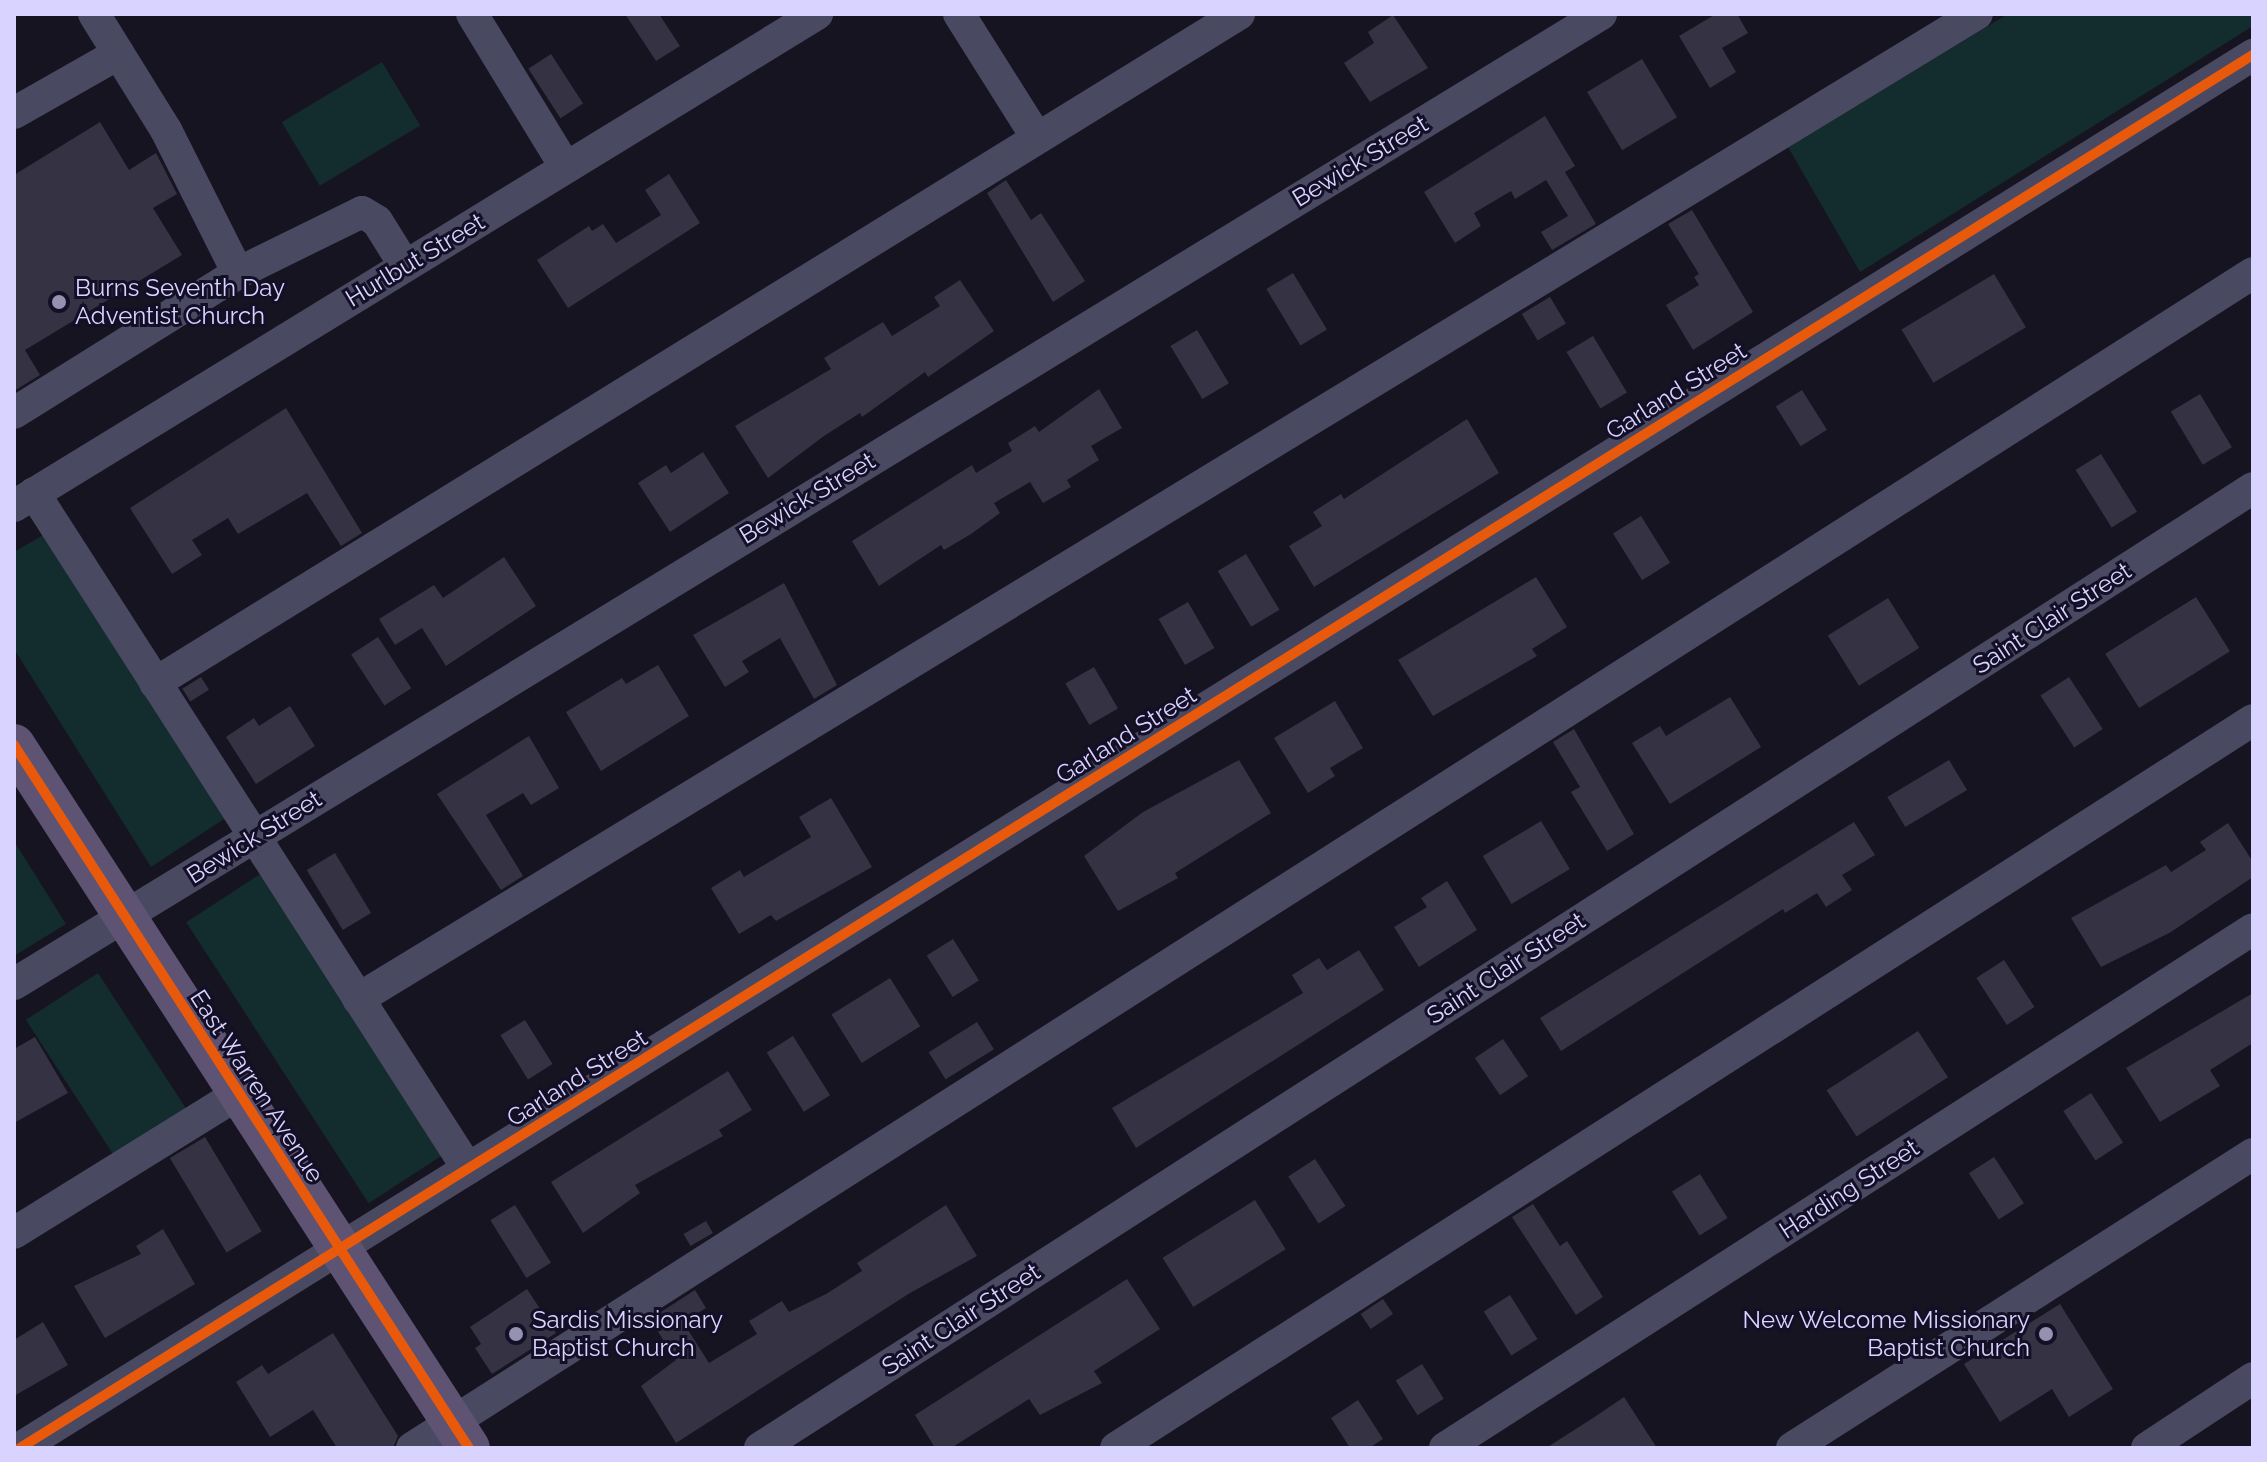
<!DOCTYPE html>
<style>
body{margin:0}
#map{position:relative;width:2267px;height:1462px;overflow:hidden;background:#161421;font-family:Raleway,sans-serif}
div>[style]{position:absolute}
.green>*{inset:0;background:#132c2d;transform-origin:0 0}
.building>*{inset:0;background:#343243;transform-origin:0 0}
.minor>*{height:32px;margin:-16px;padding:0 16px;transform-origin:16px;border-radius:16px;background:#4a4962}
.major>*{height:42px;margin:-21px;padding:0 21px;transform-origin:21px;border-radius:21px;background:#5e5373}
.cycleway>*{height:10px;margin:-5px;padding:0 5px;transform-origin:5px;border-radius:5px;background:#e8590c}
.dots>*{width:22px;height:22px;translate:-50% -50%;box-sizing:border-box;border:4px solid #130f26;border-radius:50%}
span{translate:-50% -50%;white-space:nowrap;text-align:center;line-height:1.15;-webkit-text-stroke:6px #130f26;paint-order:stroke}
.street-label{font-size:24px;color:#d9d4ff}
.poi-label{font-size:24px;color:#d9d4ff}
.left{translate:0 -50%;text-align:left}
.right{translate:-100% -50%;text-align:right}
.frame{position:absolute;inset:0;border:16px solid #d9d4ff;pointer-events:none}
</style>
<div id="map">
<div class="green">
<i style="clip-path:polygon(2008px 14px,2253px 14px,2253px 26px,1860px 272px,1788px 147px)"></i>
<i style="left:382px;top:62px;width:74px;height:117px;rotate:59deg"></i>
<i style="clip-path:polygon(52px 530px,230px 815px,151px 867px,14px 649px,14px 552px)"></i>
<i style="clip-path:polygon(14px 841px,66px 924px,14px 956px)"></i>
<i style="left:265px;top:871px;width:335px;height:94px;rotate:57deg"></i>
<i style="left:98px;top:973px;width:170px;height:86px;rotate:57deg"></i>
</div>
<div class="building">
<i style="clip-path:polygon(625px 14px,659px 14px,680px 46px,656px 61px)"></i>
<i style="clip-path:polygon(1716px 14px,1737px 14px,1748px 33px,1722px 48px,1736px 72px,1710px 88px,1679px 36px)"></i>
<i style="clip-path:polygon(1393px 15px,1428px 68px,1370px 102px,1344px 63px,1374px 43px,1368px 32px)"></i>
<i style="left:551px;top:54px;width:59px;height:27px;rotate:57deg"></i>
<i style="left:1642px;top:59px;width:68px;height:64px;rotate:59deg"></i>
<i style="clip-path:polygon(1545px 116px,1575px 166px,1565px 172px,1596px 224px,1552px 250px,1541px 232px,1568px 216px,1546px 180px,1515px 199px,1511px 191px,1474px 213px,1481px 226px,1455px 243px,1424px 192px)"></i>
<i style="clip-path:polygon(100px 122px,129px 170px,156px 153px,177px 194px,153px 208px,182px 255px,25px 350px,40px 375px,14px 391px,14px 175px)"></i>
<i style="clip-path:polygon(669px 174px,700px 223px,568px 308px,537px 260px,589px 226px,592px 231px,603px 224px,616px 243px,661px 215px,645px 190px)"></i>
<i style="clip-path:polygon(1006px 180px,1031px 220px,1041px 213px,1085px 281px,1053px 302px,987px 193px)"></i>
<i style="clip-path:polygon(1692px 210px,1753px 312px,1693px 350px,1666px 305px,1699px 285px,1694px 277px,1699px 274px,1668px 224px)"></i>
<i style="left:1293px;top:273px;width:66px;height:31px;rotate:59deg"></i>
<i style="left:1994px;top:274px;width:62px;height:108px;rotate:59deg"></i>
<i style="clip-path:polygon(960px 280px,994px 331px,928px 377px,925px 372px,862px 417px,860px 413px,824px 436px,768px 478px,735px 426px,831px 369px,824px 358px,850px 342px,883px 322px,892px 336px,940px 306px,934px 297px)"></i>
<i style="left:1550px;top:297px;width:31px;height:33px;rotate:59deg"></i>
<i style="left:1197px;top:330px;width:62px;height:31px;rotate:59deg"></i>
<i style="left:1593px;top:336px;width:66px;height:31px;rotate:59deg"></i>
<i style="clip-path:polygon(1099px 389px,1122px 428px,1091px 446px,1099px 460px,1067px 480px,1071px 487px,1043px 503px,1030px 482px,994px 503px,1000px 513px,971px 534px,944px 550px,941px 545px,879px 586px,852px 541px,972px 465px,976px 473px,1012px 451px,1008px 443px,1035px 426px,1039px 432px)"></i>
<i style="left:1802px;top:390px;width:47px;height:31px;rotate:58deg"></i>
<i style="left:2200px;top:394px;width:62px;height:34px;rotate:59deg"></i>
<i style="clip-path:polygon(286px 408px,362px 533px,341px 546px,307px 493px,238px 534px,228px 518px,192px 540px,202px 555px,172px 574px,130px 508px)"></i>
<i style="clip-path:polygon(1467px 419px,1499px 473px,1314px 587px,1289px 546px,1322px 526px,1313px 512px,1341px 494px,1344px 499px)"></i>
<i style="clip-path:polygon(703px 452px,729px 493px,670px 532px,638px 483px,666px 465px,671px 473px)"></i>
<i style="left:2101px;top:454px;width:68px;height:30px;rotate:58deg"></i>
<i style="left:1641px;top:516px;width:55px;height:33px;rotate:58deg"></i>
<i style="left:1246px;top:554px;width:65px;height:33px;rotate:59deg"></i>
<i style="clip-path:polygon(504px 557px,536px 606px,446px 666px,422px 628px,395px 645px,379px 619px,434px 585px,443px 598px)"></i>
<i style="clip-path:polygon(1536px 577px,1567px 627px,1532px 649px,1537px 656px,1433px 716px,1398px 660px)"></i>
<i style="clip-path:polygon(784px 583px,837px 685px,814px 699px,780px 638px,742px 661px,749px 672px,725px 687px,693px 635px)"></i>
<i style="left:2196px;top:597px;width:64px;height:107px;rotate:58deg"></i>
<i style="left:1888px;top:598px;width:59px;height:71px;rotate:58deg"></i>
<i style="left:1188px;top:602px;width:53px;height:34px;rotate:60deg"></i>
<i style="left:378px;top:637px;width:61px;height:32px;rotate:57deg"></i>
<i style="clip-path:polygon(658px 665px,689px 716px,601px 771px,566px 712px,622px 678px,626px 684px)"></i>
<i style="left:1094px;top:667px;width:48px;height:33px;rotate:60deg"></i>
<i style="left:201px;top:677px;width:15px;height:22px;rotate:58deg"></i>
<i style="left:2069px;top:677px;width:62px;height:34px;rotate:57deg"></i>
<i style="clip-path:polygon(1730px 697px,1761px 747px,1670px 804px,1632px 743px,1660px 726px,1666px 736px)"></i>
<i style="clip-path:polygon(1335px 701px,1363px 748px,1330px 768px,1335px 776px,1308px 793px,1274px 738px)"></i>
<i style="clip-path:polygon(290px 706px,315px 746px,256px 784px,226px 737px,254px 718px,259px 726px)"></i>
<i style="clip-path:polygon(1574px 729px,1634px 834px,1607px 851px,1571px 792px,1580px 787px,1553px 742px)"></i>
<i style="clip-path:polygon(529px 736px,559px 788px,531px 805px,523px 793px,486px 815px,523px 876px,501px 890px,437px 794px)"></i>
<i style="clip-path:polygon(1239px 760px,1271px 813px,1175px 873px,1178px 878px,1118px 911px,1084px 856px,1143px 812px)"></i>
<i style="left:1949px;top:760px;width:35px;height:72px;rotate:59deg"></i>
<i style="clip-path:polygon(831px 798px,872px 867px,776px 921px,771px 915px,739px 934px,711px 888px,740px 870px,744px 877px,811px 837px,799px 817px)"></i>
<i style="left:1541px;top:821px;width:56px;height:68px;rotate:59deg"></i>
<i style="clip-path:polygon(1854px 822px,1875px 855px,1842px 875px,1852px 890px,1826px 907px,1817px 893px,1785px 913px,1783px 909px,1561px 1051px,1540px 1018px)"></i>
<i style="clip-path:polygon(2228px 823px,2253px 862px,2253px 877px,2171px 932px,2101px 967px,2071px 918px,2166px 865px,2171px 872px,2206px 850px,2200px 842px)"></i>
<i style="left:335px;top:853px;width:70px;height:33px;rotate:59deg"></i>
<i style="clip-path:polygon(1447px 881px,1477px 930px,1419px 967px,1394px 927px,1427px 907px,1421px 898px)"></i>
<i style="left:953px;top:939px;width:49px;height:31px;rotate:58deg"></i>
<i style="clip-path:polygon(1359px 950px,1384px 990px,1136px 1148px,1112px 1108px,1303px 993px,1292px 975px,1319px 958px,1327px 970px)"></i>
<i style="left:2004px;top:960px;width:56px;height:33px;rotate:57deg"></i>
<i style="left:890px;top:978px;width:57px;height:69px;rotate:58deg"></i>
<i style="clip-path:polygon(2253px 993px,2253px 1043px,2210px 1070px,2220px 1086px,2160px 1122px,2126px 1068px)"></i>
<i style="left:525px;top:1020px;width:52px;height:29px;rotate:58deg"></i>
<i style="left:977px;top:1022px;width:32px;height:57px;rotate:58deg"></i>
<i style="left:1918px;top:1031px;width:55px;height:109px;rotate:57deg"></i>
<i style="left:793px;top:1036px;width:70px;height:31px;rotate:58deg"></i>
<i style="clip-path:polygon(35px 1037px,68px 1093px,14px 1123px,14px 1049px)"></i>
<i style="left:1503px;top:1039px;width:45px;height:34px;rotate:56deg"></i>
<i style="clip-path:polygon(728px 1071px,752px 1110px,719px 1130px,723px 1136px,635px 1185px,640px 1193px,583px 1233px,551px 1182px)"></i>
<i style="left:2091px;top:1093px;width:59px;height:33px;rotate:57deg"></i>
<i style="left:205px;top:1137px;width:110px;height:41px;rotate:59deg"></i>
<i style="left:1994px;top:1157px;width:55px;height:30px;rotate:57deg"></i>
<i style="left:1315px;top:1159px;width:56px;height:32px;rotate:57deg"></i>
<i style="left:1700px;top:1174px;width:52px;height:33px;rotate:58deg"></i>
<i style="left:1255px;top:1200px;width:58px;height:109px;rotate:58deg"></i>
<i style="clip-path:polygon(1533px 1204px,1560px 1246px,1567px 1241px,1603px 1297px,1576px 1315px,1512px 1217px)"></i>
<i style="left:515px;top:1205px;width:68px;height:29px;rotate:58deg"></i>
<i style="clip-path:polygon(946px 1205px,977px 1256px,910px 1293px,676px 1443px,641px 1386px,676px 1360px,650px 1319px,695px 1290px,706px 1308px,683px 1322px,709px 1363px,757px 1334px,749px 1321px,782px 1301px,789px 1312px,826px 1294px,862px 1271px,857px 1263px)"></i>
<i style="left:706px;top:1221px;width:14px;height:26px;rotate:60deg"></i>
<i style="clip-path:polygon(163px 1229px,195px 1284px,105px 1338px,74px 1286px,141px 1254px,136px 1246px)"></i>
<i style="clip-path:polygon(1127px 1279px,1160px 1329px,1094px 1371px,1102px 1383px,1040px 1415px,1029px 1399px,951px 1448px,935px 1448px,915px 1415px)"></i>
<i style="clip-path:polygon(527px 1289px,556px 1333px,492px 1374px,475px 1348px,481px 1344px,470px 1327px)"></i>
<i style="left:1510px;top:1295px;width:52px;height:31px;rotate:58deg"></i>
<i style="left:1383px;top:1299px;width:18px;height:27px;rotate:56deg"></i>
<i style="clip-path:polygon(2060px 1304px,2113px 1389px,2069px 1417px,2052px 1389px,2000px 1422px,1964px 1364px)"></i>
<i style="clip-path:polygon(43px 1322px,68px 1365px,14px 1396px,14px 1340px)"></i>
<i style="clip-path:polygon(333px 1333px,398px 1436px,393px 1448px,337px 1448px,313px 1410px,270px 1437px,236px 1382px,262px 1365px,268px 1374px)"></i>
<i style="left:1422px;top:1364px;width:41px;height:31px;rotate:58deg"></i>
<i style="clip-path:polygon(1624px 1397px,1657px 1448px,1546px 1448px,1593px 1418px)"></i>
<i style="clip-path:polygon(1358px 1400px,1383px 1439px,1369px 1448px,1350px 1448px,1331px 1418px)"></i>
</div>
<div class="minor">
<i style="left:94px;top:14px;width:137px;rotate:58.2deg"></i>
<i style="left:166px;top:130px;width:160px;rotate:63.3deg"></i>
<i style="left:238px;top:273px;width:138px;rotate:-26.2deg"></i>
<i style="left:362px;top:212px;width:17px;rotate:31deg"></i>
<i style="left:377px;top:221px;width:53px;rotate:58.1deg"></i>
<i style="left:472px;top:14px;width:180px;rotate:58.6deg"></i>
<i style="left:959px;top:14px;width:146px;rotate:57.8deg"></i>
<i style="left:14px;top:113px;width:120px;rotate:-29.6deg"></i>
<i style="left:14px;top:413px;width:264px;rotate:-32deg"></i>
<i style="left:34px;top:493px;width:803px;rotate:57.3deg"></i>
<i style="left:14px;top:506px;width:942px;rotate:-31.5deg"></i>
<i style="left:155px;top:683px;width:1274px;rotate:-31.68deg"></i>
<i style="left:14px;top:984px;width:1860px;rotate:-31.43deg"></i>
<i style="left:358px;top:999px;width:1895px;rotate:-31.32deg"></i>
<i style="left:14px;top:1233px;width:264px;rotate:-31.8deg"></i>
<i style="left:20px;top:1448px;width:2632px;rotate:-31.96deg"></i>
<i style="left:412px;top:1448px;width:2184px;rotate:-32.55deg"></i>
<i style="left:760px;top:1448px;width:1775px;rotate:-32.74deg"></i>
<i style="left:1116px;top:1448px;width:1350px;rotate:-32.63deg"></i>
<i style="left:1445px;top:1448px;width:960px;rotate:-32.71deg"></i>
<i style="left:1792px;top:1448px;width:547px;rotate:-32.53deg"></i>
<i style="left:2147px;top:1448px;width:127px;rotate:-33.4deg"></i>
</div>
<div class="major">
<i style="left:14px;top:745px;width:837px;rotate:57.09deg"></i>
</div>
<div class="cycleway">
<i style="left:14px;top:745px;width:837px;rotate:57.09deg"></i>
<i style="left:20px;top:1448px;width:2632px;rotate:-31.96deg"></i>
</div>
<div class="dots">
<i style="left:59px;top:302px;background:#9591b1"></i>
<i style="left:516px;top:1334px;background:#9591b1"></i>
<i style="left:2046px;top:1334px;background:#9591b1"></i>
</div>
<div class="street-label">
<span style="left:1360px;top:161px;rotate:-31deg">Bewick Street</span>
<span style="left:415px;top:260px;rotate:-31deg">Hurlbut Street</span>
<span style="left:1676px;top:391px;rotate:-32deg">Garland Street</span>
<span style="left:807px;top:498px;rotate:-31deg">Bewick Street</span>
<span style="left:2052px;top:618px;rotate:-33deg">Saint Clair Street</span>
<span style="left:1126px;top:735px;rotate:-32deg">Garland Street</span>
<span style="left:254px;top:837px;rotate:-32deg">Bewick Street</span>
<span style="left:1506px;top:968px;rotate:-33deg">Saint Clair Street</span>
<span style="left:577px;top:1078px;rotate:-32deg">Garland Street</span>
<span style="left:257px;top:1086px;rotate:57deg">East Warren Avenue</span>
<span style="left:1849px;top:1189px;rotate:-33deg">Harding Street</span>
<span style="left:961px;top:1319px;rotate:-33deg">Saint Clair Street</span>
</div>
<div class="poi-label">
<span class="left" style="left:75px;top:302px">Burns Seventh Day<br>Adventist Church</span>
<span class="left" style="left:532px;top:1334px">Sardis Missionary<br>Baptist Church</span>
<span class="right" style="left:2030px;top:1334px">New Welcome Missionary<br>Baptist Church</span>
</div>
<div class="frame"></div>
</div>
